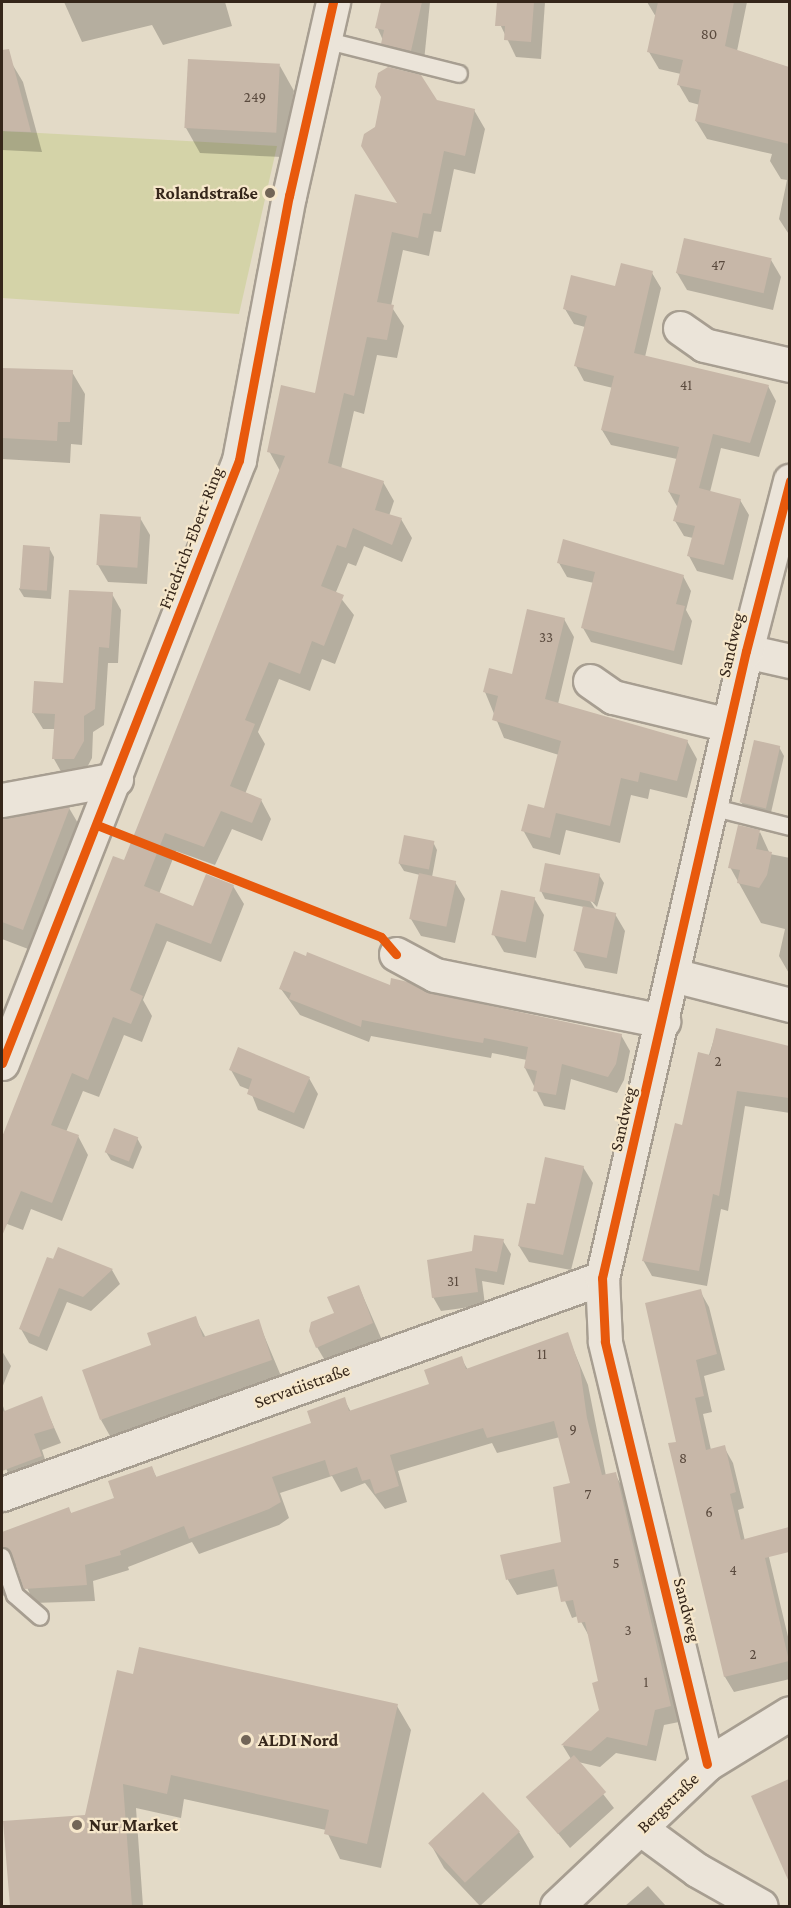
<!DOCTYPE html>
<meta charset="utf-8">
<style>
body{margin:0}
#map{position:relative;width:791px;height:1908px;overflow:hidden;background:#e3dac7;font-family:"Crimson Pro",serif}
div>[style]{position:absolute}
.green>*{inset:0;background:#d4d3a8}
.shadow>*{inset:0;background:#0003}
.building>*{inset:0;background:#c7b7a8;transform-origin:0 0}
.roads{filter:drop-shadow(2px 0 #a79e91) drop-shadow(-2px 0 #a79e91) drop-shadow(0 2px #a79e91) drop-shadow(0 -2px #a79e91)}
.lane>*{height:16px;margin:-8px;padding:0 8px;transform-origin:8px;border-radius:8px;background:#ebe4d9}
.street>*{height:33px;margin:-16.5px;padding:0 16.5px;transform-origin:16.5px;border-radius:16.5px;background:#ebe4d9}
.cycleway>*{height:9px;margin:-4.5px;padding:0 4.5px;transform-origin:4.5px;border-radius:4.5px;background:#e8590c}
.dots>*{width:16px;height:16px;translate:-50% -50%;box-sizing:border-box;border:3px solid #f6e7cb;border-radius:50%}
span{translate:-50% -50%;white-space:nowrap;text-align:center;line-height:1.15;-webkit-text-stroke:4.5px #f6e7cb;paint-order:stroke}
.number-label{font-size:15px;color:#5a4a3e}
.number-label span{-webkit-text-stroke-width:0}
.poi-label{font-size:18px;color:#35261a;font-weight:700}
.right{translate:-100% -50%;text-align:right}
.left{translate:0 -50%;text-align:left}
.street-label{font-size:18px;color:#35261a}
.frame{position:absolute;inset:0;border:3px solid #35261a;pointer-events:none}
</style>
<div id="map">
<div class="green">
<i style="clip-path:polygon(2px 131px,277px 146px,239px 314px,2px 298px)"></i>
</div>
<div class="shadow">
<i style="clip-path:polygon(64px 2px,225px 2px,232px 26px,163px 45px,152px 25px,82px 42px)"></i>
<i style="clip-path:polygon(382px 2px,430px 2px,424px 61px,391px 58px,377px 27px)"></i>
<i style="clip-path:polygon(499px 2px,545px 2px,541px 59px,516px 57px,497px 18px)"></i>
<i style="clip-path:polygon(647px 2px,747px 2px,737px 51px,790px 68px,790px 236px,779px 219px,787px 180px,781px 179px,770px 161px,772px 154px,707px 139px,696px 121px,700px 105px,689px 102px,679px 85px,681px 74px,659px 69px,649px 52px,656px 17px)"></i>
<i style="clip-path:polygon(11px 62px,23px 82px,42px 152px,2px 150px,2px 65px)"></i>
<i style="clip-path:polygon(280px 66px,294px 91px,282px 157px,200px 153px,186px 128px)"></i>
<i style="clip-path:polygon(436px 102px,474px 110px,485px 129px,475px 174px,454px 169px,441px 232px,434px 231px,429px 256px,403px 250px,391px 306px,404px 326px,397px 358px,377px 355px,364px 414px,354px 411px,341px 469px,383px 482px,394px 501px,389px 516px,401px 519px,412px 538px,402px 562px,364px 546px,356px 566px,348px 563px,336px 592px,354px 615px,335px 664px,322px 659px,310px 691px,279px 679px,258px 732px,265px 744px,245px 794px,261px 800px,271px 819px,262px 841px,232px 829px,215px 865px,176px 851px,159px 894px,194px 908px,233px 886px,244px 904px,221px 962px,167px 941px,143px 1000px,152px 1016px,142px 1042px,124px 1035px,99px 1097px,83px 1091px,66px 1132px,78px 1136px,88px 1155px,62px 1221px,31px 1209px,23px 1230px,2px 1222px,2px 1142px,114px 858px,125px 862px,280px 471px,269px 451px,317px 395px,399px 205px)"></i>
<i style="clip-path:polygon(771px 260px,781px 277px,773px 310px,687px 290px,677px 273px)"></i>
<i style="clip-path:polygon(652px 273px,661px 288px,645px 357px,768px 386px,776px 401px,759px 457px,721px 448px,710px 492px,740px 500px,749px 515px,733px 580px,697px 571px,689px 556px,693px 538px,684px 536px,675px 521px,678px 508px,669px 492px,677px 459px,611px 445px,602px 430px,613px 388px,584px 381px,576px 366px,585px 327px,574px 324px,565px 309px)"></i>
<i style="clip-path:polygon(2px 369px,72px 372px,85px 394px,82px 445px,71px 444px,70px 463px,2px 459px)"></i>
<i style="clip-path:polygon(140px 518px,150px 535px,147px 584px,108px 582px,98px 565px)"></i>
<i style="clip-path:polygon(49px 548px,54px 557px,51px 599px,24px 597px,19px 589px)"></i>
<i style="clip-path:polygon(559px 563px,683px 576px,691px 591px,686px 610px,692px 621px,682px 665px,591px 642px,583px 628px,594px 583px,567px 577px)"></i>
<i style="clip-path:polygon(112px 594px,121px 610px,118px 663px,108px 663px,104px 725px,93px 732px,92px 758px,83px 775px,63px 775px,54px 759px,55px 729px,43px 729px,33px 713px,64px 684px)"></i>
<i style="clip-path:polygon(564px 619px,574px 637px,558px 704px,687px 741px,697px 759px,687px 798px,650px 789px,648px 799px,631px 795px,620px 843px,566px 830px,560px 855px,533px 848px,523px 830px,545px 810px,559px 755px,504px 738px,485px 692px,513px 675px)"></i>
<i style="clip-path:polygon(779px 747px,784px 756px,770px 817px,746px 810px,741px 802px)"></i>
<i style="clip-path:polygon(69px 808px,82px 830px,36px 952px,2px 939px,2px 819px)"></i>
<i style="clip-path:polygon(760px 832px,770px 854px,790px 858px,790px 975px,779px 956px,785px 929px,761px 923px,730px 867px)"></i>
<i style="clip-path:polygon(433px 842px,437px 850px,432px 877px,455px 882px,465px 899px,455px 943px,421px 936px,411px 919px,420px 875px,404px 871px,399px 863px)"></i>
<i style="clip-path:polygon(599px 875px,604px 883px,597px 907px,587px 896px,596px 910px,615px 914px,625px 931px,617px 974px,585px 968px,575px 951px,584px 907px,545px 899px,541px 891px)"></i>
<i style="clip-path:polygon(534px 898px,544px 915px,536px 958px,504px 952px,494px 935px)"></i>
<i style="clip-path:polygon(391px 987px,621px 1035px,630px 1051px,624px 1080px,617px 1093px,571px 1079px,565px 1110px,544px 1106px,525px 1068px,527px 1060px,492px 1053px,491px 1058px,371px 1036px,369px 1042px,300px 1015px,281px 989px)"></i>
<i style="clip-path:polygon(717px 1030px,790px 1047px,790px 1113px,745px 1106px,728px 1211px,721px 1209px,707px 1286px,652px 1276px,643px 1260px)"></i>
<i style="clip-path:polygon(231px 1070px,309px 1078px,318px 1094px,304px 1129px,258px 1110px,250px 1090px,240px 1086px)"></i>
<i style="clip-path:polygon(137px 1138px,142px 1147px,133px 1169px,111px 1160px,106px 1152px)"></i>
<i style="clip-path:polygon(583px 1167px,593px 1183px,571px 1270px,529px 1262px,519px 1246px,536px 1206px)"></i>
<i style="clip-path:polygon(503px 1241px,511px 1254px,504px 1285px,482px 1281px,485px 1305px,441px 1311px,433px 1297px,473px 1252px)"></i>
<i style="clip-path:polygon(48px 1258px,112px 1270px,120px 1284px,91px 1311px,67px 1302px,47px 1351px,29px 1343px,21px 1329px)"></i>
<i style="clip-path:polygon(359px 1287px,382px 1340px,327px 1364px,317px 1347px,335px 1314px)"></i>
<i style="clip-path:polygon(700px 1291px,709px 1307px,725px 1370px,704px 1376px,712px 1412px,703px 1414px,711px 1450px,724px 1447px,733px 1463px,744px 1508px,738px 1510px,745px 1541px,768px 1553px,790px 1645px,790px 1679px,734px 1692px,725px 1677px,678px 1443px)"></i>
<i style="clip-path:polygon(195px 1318px,206px 1338px,258px 1321px,281px 1376px,110px 1436px,101px 1420px,153px 1346px)"></i>
<i style="clip-path:polygon(567px 1334px,588px 1385px,606px 1476px,615px 1474px,624px 1490px,679px 1722px,664px 1725px,656px 1761px,616px 1753px,600px 1767px,578px 1762px,614px 1808px,570px 1848px,529px 1798px,571px 1759px,563px 1746px,600px 1711px,600px 1682px,590px 1638px,578px 1616px,572px 1618px,559px 1586px,517px 1595px,508px 1580px,502px 1556px,563px 1543px,572px 1484px,560px 1437px,497px 1453px,492px 1443px,398px 1471px,407px 1502px,385px 1509px,365px 1483px,341px 1492px,332px 1476px,280px 1493px,289px 1518px,279px 1525px,199px 1554px,192px 1542px,128px 1567px,129px 1570px,93px 1581px,95px 1601px,34px 1603px,17px 1565px,3px 1565px,2px 1572px,2px 1534px,68px 1509px,72px 1514px,116px 1499px,151px 1467px,157px 1478px,313px 1423px,344px 1399px,351px 1412px,431px 1385px,461px 1358px,468px 1370px)"></i>
<i style="clip-path:polygon(2px 1351px,11px 1366px,2px 1388px)"></i>
<i style="clip-path:polygon(41px 1398px,61px 1443px,42px 1450px,49px 1472px,14px 1484px,2px 1461px,2px 1403px,5px 1412px)"></i>
<i style="clip-path:polygon(2px 1581px,6px 1595px,2px 1596px)"></i>
<i style="clip-path:polygon(134px 1676px,397px 1706px,411px 1730px,381px 1868px,340px 1859px,326px 1830px,184px 1799px,181px 1818px,136px 1808px,143px 1906px,12px 1906px,5px 1823px,86px 1816px)"></i>
<i style="clip-path:polygon(790px 1780px,790px 1863px,786px 1865px,753px 1796px)"></i>
<i style="clip-path:polygon(483px 1794px,519px 1832px,534px 1857px,480px 1906px,444px 1868px,430px 1843px)"></i>
<i style="clip-path:polygon(648px 1886px,666px 1906px,625px 1906px)"></i>
</div>
<div class="building">
<i style="clip-path:polygon(381px 2px,422px 2px,411px 51px,381px 44px,384px 30px,375px 28px)"></i>
<i style="clip-path:polygon(497px 2px,534px 2px,531px 42px,504px 40px,505px 26px,495px 26px)"></i>
<i style="clip-path:polygon(658px 2px,734px 2px,725px 46px,789px 67px,789px 144px,695px 121px,701px 90px,677px 85px,683px 60px,647px 52px)"></i>
<i style="clip-path:polygon(9px 49px,31px 132px,2px 131px,2px 50px)"></i>
<i style="left:188px;top:59px;width:92px;height:69px;rotate:3deg"></i>
<i style="clip-path:polygon(388px 67px,421px 75px,437px 100px,475px 109px,465px 156px,444px 151px,431px 214px,423px 213px,418px 238px,392px 232px,377px 302px,394px 305px,387px 340px,367px 337px,354px 396px,344px 393px,328px 463px,384px 481px,375px 510px,402px 518px,392px 545px,353px 528px,346px 548px,337px 545px,321px 586px,344px 595px,324px 646px,312px 641px,300px 674px,269px 662px,245px 720px,255px 724px,230px 786px,262px 799px,252px 823px,221px 811px,204px 847px,165px 833px,144px 886px,193px 906px,206px 874px,234px 885px,211px 944px,156px 923px,130px 990px,143px 996px,131px 1024px,113px 1017px,88px 1080px,72px 1073px,51px 1125px,79px 1135px,52px 1203px,21px 1191px,2px 1236px,2px 1137px,113px 856px,124px 860px,285px 456px,267px 452px,281px 385px,315px 393px,355px 194px,397px 203px,361px 146px,364px 134px,375px 127px,381px 97px,375px 87px,378px 73px)"></i>
<i style="left:684px;top:238px;width:90px;height:36px;rotate:13deg"></i>
<i style="clip-path:polygon(621px 263px,653px 271px,634px 353px,769px 385px,750px 443px,713px 434px,699px 488px,741px 499px,724px 565px,687px 556px,695px 526px,673px 521px,680px 495px,668px 492px,679px 447px,601px 430px,614px 376px,574px 366px,587px 316px,563px 309px,571px 275px,615px 286px)"></i>
<i style="clip-path:polygon(2px 368px,73px 370px,70px 422px,58px 422px,57px 441px,2px 438px)"></i>
<i style="left:100px;top:514px;width:41px;height:51px;rotate:4deg"></i>
<i style="clip-path:polygon(563px 539px,684px 575px,676px 604px,685px 606px,674px 651px,581px 628px,595px 572px,557px 563px)"></i>
<i style="left:23px;top:545px;width:27px;height:44px;rotate:4deg"></i>
<i style="clip-path:polygon(69px 590px,113px 592px,109px 648px,99px 647px,95px 709px,84px 716px,84px 741px,74px 759px,52px 759px,55px 714px,32px 713px,34px 681px,63px 683px)"></i>
<i style="clip-path:polygon(527px 609px,565px 618px,545px 699px,688px 740px,677px 781px,640px 772px,638px 782px,621px 778px,610px 826px,556px 813px,550px 838px,521px 831px,528px 804px,544px 808px,561px 741px,492px 720px,498px 696px,483px 692px,489px 668px,512px 674px)"></i>
<i style="left:754px;top:740px;width:27px;height:64px;rotate:13deg"></i>
<i style="clip-path:polygon(70px 807px,23px 930px,2px 922px,2px 818px)"></i>
<i style="clip-path:polygon(738px 825px,760px 830px,756px 849px,772px 852px,767px 875px,759px 888px,737px 883px,740px 870px,728px 868px)"></i>
<i style="left:404px;top:835px;width:31px;height:29px;rotate:11deg"></i>
<i style="left:545px;top:863px;width:56px;height:29px;rotate:11deg"></i>
<i style="left:419px;top:873px;width:38px;height:47px;rotate:12deg"></i>
<i style="left:501px;top:890px;width:35px;height:46px;rotate:12deg"></i>
<i style="left:583px;top:906px;width:34px;height:46px;rotate:12deg"></i>
<i style="clip-path:polygon(294px 951px,306px 956px,307px 952px,390px 985px,391px 978px,408px 982px,431px 993px,622px 1034px,616px 1064px,608px 1077px,562px 1064px,556px 1095px,533px 1091px,537px 1071px,524px 1068px,528px 1047px,484px 1038px,483px 1043px,453px 1038px,362px 1020px,361px 1027px,289px 999px,291px 993px,279px 989px)"></i>
<i style="clip-path:polygon(716px 1028px,789px 1046px,789px 1098px,737px 1091px,719px 1196px,713px 1194px,699px 1271px,642px 1261px,675px 1123px,682px 1125px,698px 1052px,710px 1055px)"></i>
<i style="clip-path:polygon(238px 1047px,310px 1077px,294px 1113px,247px 1094px,252px 1079px,229px 1070px)"></i>
<i style="left:114px;top:1128px;width:26px;height:26px;rotate:21deg"></i>
<i style="clip-path:polygon(545px 1157px,584px 1166px,563px 1255px,518px 1246px,527px 1203px,535px 1204px)"></i>
<i style="clip-path:polygon(474px 1235px,504px 1239px,497px 1272px,475px 1268px,478px 1292px,432px 1298px,427px 1260px,472px 1251px)"></i>
<i style="clip-path:polygon(58px 1247px,113px 1269px,83px 1297px,59px 1288px,39px 1337px,19px 1329px,47px 1257px,53px 1259px)"></i>
<i style="clip-path:polygon(359px 1285px,373px 1323px,316px 1348px,309px 1331px,311px 1322px,334px 1313px,327px 1297px)"></i>
<i style="clip-path:polygon(701px 1289px,717px 1354px,696px 1360px,704px 1396px,695px 1398px,706px 1450px,725px 1445px,736px 1492px,730px 1494px,741px 1540px,789px 1527px,789px 1552px,765px 1558px,789px 1661px,724px 1677px,668px 1443px,676px 1442px,645px 1303px)"></i>
<i style="clip-path:polygon(196px 1316px,203px 1337px,259px 1319px,272px 1360px,100px 1420px,82px 1370px,151px 1345px,147px 1333px)"></i>
<i style="clip-path:polygon(568px 1332px,580px 1368px,587px 1418px,602px 1475px,616px 1472px,671px 1706px,655px 1710px,647px 1746px,607px 1737px,591px 1751px,561px 1745px,599px 1710px,592px 1683px,598px 1681px,585px 1622px,578px 1623px,573px 1600px,561px 1602px,554px 1569px,506px 1580px,500px 1555px,561px 1542px,553px 1487px,570px 1483px,554px 1421px,487px 1438px,483px 1428px,390px 1455px,399px 1486px,375px 1494px,370px 1479px,362px 1481px,357px 1467px,330px 1476px,325px 1460px,272px 1477px,281px 1502px,269px 1509px,189px 1539px,184px 1526px,120px 1551px,121px 1555px,85px 1565px,87px 1585px,24px 1589px,12px 1554px,3px 1547px,2px 1532px,69px 1507px,71px 1513px,114px 1498px,108px 1481px,152px 1466px,156px 1477px,311px 1423px,307px 1411px,345px 1397px,349px 1411px,429px 1384px,424px 1370px,462px 1356px,466px 1369px)"></i>
<i style="clip-path:polygon(42px 1396px,54px 1428px,34px 1434px,42px 1456px,2px 1471px,2px 1412px)"></i>
<i style="clip-path:polygon(139px 1647px,398px 1704px,367px 1844px,324px 1834px,329px 1810px,171px 1775px,167px 1794px,123px 1784px,132px 1906px,10px 1906px,3px 1821px,85px 1815px,117px 1670px,133px 1674px)"></i>
<i style="left:574px;top:1755px;width:49px;height:64px;rotate:49deg"></i>
<i style="clip-path:polygon(789px 1779px,789px 1882px,751px 1796px)"></i>
<i style="left:483px;top:1792px;width:54px;height:75px;rotate:47deg"></i>
</div>
<div class="roads">
<div class="lane">
<i style="left:324px;top:40px;width:139px;rotate:14.1deg"></i>
<i style="left:711px;top:807px;width:81px;rotate:14.2deg"></i>
<i style="left:2px;top:1557px;width:40px;rotate:71.1deg"></i>
<i style="left:15px;top:1595px;width:33px;rotate:41deg"></i>
</div>
<div class="street">
<i style="left:680px;top:328px;width:29px;rotate:35deg"></i>
<i style="left:704px;top:345px;width:88px;rotate:13.1deg"></i>
<i style="left:746px;top:651px;width:45px;rotate:12.8deg"></i>
<i style="left:590px;top:681px;width:28px;rotate:35deg"></i>
<i style="left:613px;top:697px;width:119px;rotate:13.6deg"></i>
<i style="left:2px;top:800px;width:116px;rotate:-10.4deg"></i>
<i style="left:396px;top:954px;width:44px;rotate:28.3deg"></i>
<i style="left:435px;top:975px;width:233px;rotate:11.4deg"></i>
<i style="left:673px;top:975px;width:121px;rotate:14.4deg"></i>
<i style="left:2px;top:1063px;width:648px;rotate:-68.54deg"></i>
<i style="left:239px;top:460px;width:269px;rotate:-79.3deg"></i>
<i style="left:289px;top:196px;width:199px;rotate:-77.2deg"></i>
<i style="left:2px;top:1494px;width:638px;rotate:-19.8deg"></i>
<i style="left:707px;top:1764px;width:435px;rotate:-103.6deg"></i>
<i style="left:605px;top:1341px;width:63px;rotate:-92.7deg"></i>
<i style="left:602px;top:1278px;width:643px;rotate:-77.07deg"></i>
<i style="left:746px;top:651px;width:176px;rotate:-75.5deg"></i>
<i style="left:641px;top:1829px;width:69px;rotate:36.2deg"></i>
<i style="left:697px;top:1870px;width:73px;rotate:29.4deg"></i>
<i style="left:557px;top:1906px;width:207px;rotate:-43.4deg"></i>
<i style="left:707px;top:1764px;width:97px;rotate:-31.6deg"></i>
</div>
</div>
<div class="cycleway">
<i style="left:97px;top:825px;width:305px;rotate:21.5deg"></i>
<i style="left:381px;top:937px;width:23px;rotate:49deg"></i>
<i style="left:2px;top:1063px;width:648px;rotate:-68.54deg"></i>
<i style="left:239px;top:460px;width:269px;rotate:-79.3deg"></i>
<i style="left:289px;top:196px;width:199px;rotate:-77.2deg"></i>
<i style="left:707px;top:1764px;width:435px;rotate:-103.6deg"></i>
<i style="left:605px;top:1341px;width:63px;rotate:-92.7deg"></i>
<i style="left:602px;top:1278px;width:643px;rotate:-77.07deg"></i>
<i style="left:746px;top:651px;width:176px;rotate:-75.5deg"></i>
</div>
<div class="dots">
<i style="left:270px;top:193px;background:#726557"></i>
<i style="left:246px;top:1740px;background:#726557"></i>
<i style="left:77px;top:1825px;background:#726557"></i>
</div>
<div class="number-label">
<span style="left:709px;top:35px">80</span>
<span style="left:255px;top:98px">249</span>
<span style="left:718px;top:266px">47</span>
<span style="left:686px;top:386px">41</span>
<span style="left:546px;top:638px">33</span>
<span style="left:718px;top:1062px">2</span>
<span style="left:453px;top:1282px">31</span>
<span style="left:542px;top:1355px">11</span>
<span style="left:573px;top:1430px">9</span>
<span style="left:683px;top:1459px">8</span>
<span style="left:588px;top:1495px">7</span>
<span style="left:709px;top:1513px">6</span>
<span style="left:616px;top:1564px">5</span>
<span style="left:733px;top:1571px">4</span>
<span style="left:628px;top:1631px">3</span>
<span style="left:753px;top:1655px">2</span>
<span style="left:646px;top:1683px">1</span>
</div>
<div class="poi-label">
<span class="right" style="left:258px;top:193px">Rolandstraße</span>
<span class="left" style="left:258px;top:1740px">ALDI Nord</span>
<span class="left" style="left:89px;top:1825px">Nur Market</span>
</div>
<div class="street-label">
<span style="left:191px;top:538px;rotate:-69deg">Friedrich-Ebert-Ring</span>
<span style="left:731px;top:645px;rotate:-77deg">Sandweg</span>
<span style="left:623px;top:1119px;rotate:-77deg">Sandweg</span>
<span style="left:302px;top:1386px;rotate:-20deg">Servatiistraße</span>
<span style="left:687px;top:1610px;rotate:76deg">Sandweg</span>
<span style="left:668px;top:1803px;rotate:-44deg">Bergstraße</span>
</div>
<div class="frame"></div>
</div>
